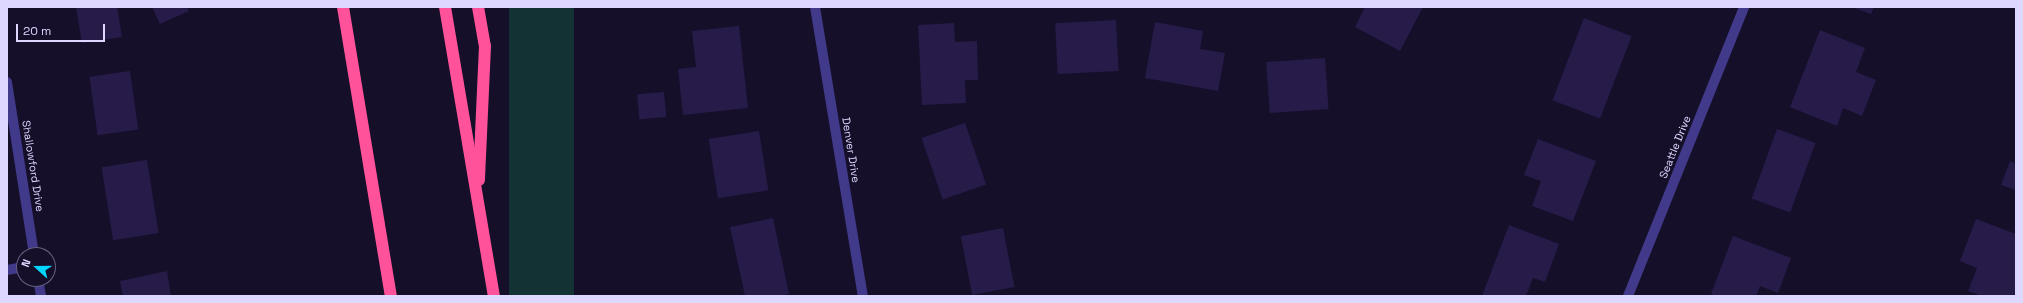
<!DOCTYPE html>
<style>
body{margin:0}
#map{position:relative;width:2023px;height:303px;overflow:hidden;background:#150f29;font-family:"Space Grotesk",sans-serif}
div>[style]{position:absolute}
.green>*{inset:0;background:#123233;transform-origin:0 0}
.building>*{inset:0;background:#271b4a;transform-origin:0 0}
.minor>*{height:10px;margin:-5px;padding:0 5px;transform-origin:5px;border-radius:5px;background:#413989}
.motorway>*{height:12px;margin:-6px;padding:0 6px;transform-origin:6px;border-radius:6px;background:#ff529a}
span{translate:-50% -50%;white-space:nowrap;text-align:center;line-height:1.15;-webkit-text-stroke:3px #150f29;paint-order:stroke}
.street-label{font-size:11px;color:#ded7ff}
.frame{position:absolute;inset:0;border:8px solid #ded7ff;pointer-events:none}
.north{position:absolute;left:16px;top:247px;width:40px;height:40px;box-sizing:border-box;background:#150f29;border:1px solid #655f7f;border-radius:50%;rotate:291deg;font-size:11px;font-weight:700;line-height:16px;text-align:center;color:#ded7ff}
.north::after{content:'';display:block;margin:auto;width:14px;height:18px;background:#03d6ff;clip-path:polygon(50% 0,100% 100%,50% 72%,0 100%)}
.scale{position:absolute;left:16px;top:24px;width:89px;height:18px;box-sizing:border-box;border:2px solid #ded7ff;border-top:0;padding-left:5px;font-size:12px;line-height:14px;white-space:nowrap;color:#ded7ff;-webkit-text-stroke:3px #150f29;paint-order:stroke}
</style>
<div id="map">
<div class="green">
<i style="left:509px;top:7px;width:65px;height:292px"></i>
</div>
<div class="building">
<i style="clip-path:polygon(76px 7px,117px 7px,122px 37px,82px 43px)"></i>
<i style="clip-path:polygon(152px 7px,187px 7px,189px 11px,160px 24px)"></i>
<i style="clip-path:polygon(1365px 7px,1423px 7px,1400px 51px,1355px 27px)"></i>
<i style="clip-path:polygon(1852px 7px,1874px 7px,1871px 14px)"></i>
<i style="left:1584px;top:18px;width:51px;height:88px;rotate:21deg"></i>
<i style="left:1116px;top:20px;width:51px;height:61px;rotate:87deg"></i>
<i style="clip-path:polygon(1155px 22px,1203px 31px,1200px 49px,1225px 53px,1218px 91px,1145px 78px)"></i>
<i style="clip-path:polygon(954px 23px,955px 42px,977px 41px,978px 80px,965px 80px,966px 103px,922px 105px,918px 25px)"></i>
<i style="clip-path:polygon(739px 26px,748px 108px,683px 115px,678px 69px,696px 67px,692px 31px)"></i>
<i style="clip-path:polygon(1820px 30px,1865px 48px,1856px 72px,1876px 80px,1862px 116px,1843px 108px,1837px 126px,1790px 107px)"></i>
<i style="left:1325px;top:58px;width:51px;height:59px;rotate:86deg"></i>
<i style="left:130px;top:71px;width:59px;height:41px;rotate:82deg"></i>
<i style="left:664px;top:92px;width:25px;height:27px;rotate:85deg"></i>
<i style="left:965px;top:123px;width:65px;height:46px;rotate:71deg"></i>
<i style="left:1777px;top:129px;width:41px;height:74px;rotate:20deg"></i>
<i style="left:759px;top:131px;width:60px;height:51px;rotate:81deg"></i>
<i style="clip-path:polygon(1538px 139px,1596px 161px,1573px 221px,1532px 206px,1541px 181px,1524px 175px)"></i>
<i style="left:147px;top:160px;width:74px;height:46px;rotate:81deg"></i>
<i style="clip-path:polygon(2010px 161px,2016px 164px,2016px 190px,2001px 185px)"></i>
<i style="clip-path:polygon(773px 218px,789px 294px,780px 296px,745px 296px,730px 227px)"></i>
<i style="clip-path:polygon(1976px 219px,2016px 234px,2016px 290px,2014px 296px,1982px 296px,1968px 291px,1977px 268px,1960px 261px)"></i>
<i style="clip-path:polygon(1509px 225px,1559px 244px,1545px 282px,1533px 278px,1526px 296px,1482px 296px)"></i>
<i style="left:1003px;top:228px;width:60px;height:43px;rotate:79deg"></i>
<i style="clip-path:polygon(1733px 236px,1791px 258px,1778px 293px,1760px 286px,1756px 296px,1716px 296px,1711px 294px)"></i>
<i style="clip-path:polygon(167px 271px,171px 296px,123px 296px,120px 281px)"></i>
</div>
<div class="minor">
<i style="left:815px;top:7px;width:293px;rotate:80.6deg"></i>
<i style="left:7px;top:82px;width:175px;rotate:81.1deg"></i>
<i style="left:7px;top:270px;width:17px;rotate:-10deg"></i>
<i style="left:38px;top:279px;width:17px;rotate:80deg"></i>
<i style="left:1628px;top:296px;width:311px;rotate:-68.1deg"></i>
</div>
<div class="motorway">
<i style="left:343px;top:7px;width:293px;rotate:80.6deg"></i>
<i style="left:445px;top:7px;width:293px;rotate:80.4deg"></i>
<i style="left:478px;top:7px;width:40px;rotate:80deg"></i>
<i style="left:485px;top:46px;width:134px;rotate:92.6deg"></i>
</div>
<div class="street-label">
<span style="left:1675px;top:147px;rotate:-68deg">Seattle Drive</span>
<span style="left:851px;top:150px;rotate:81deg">Denver Drive</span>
<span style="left:33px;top:166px;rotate:81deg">Shallowford Drive</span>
</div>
<div class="frame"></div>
<div class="north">N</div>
<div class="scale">20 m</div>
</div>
